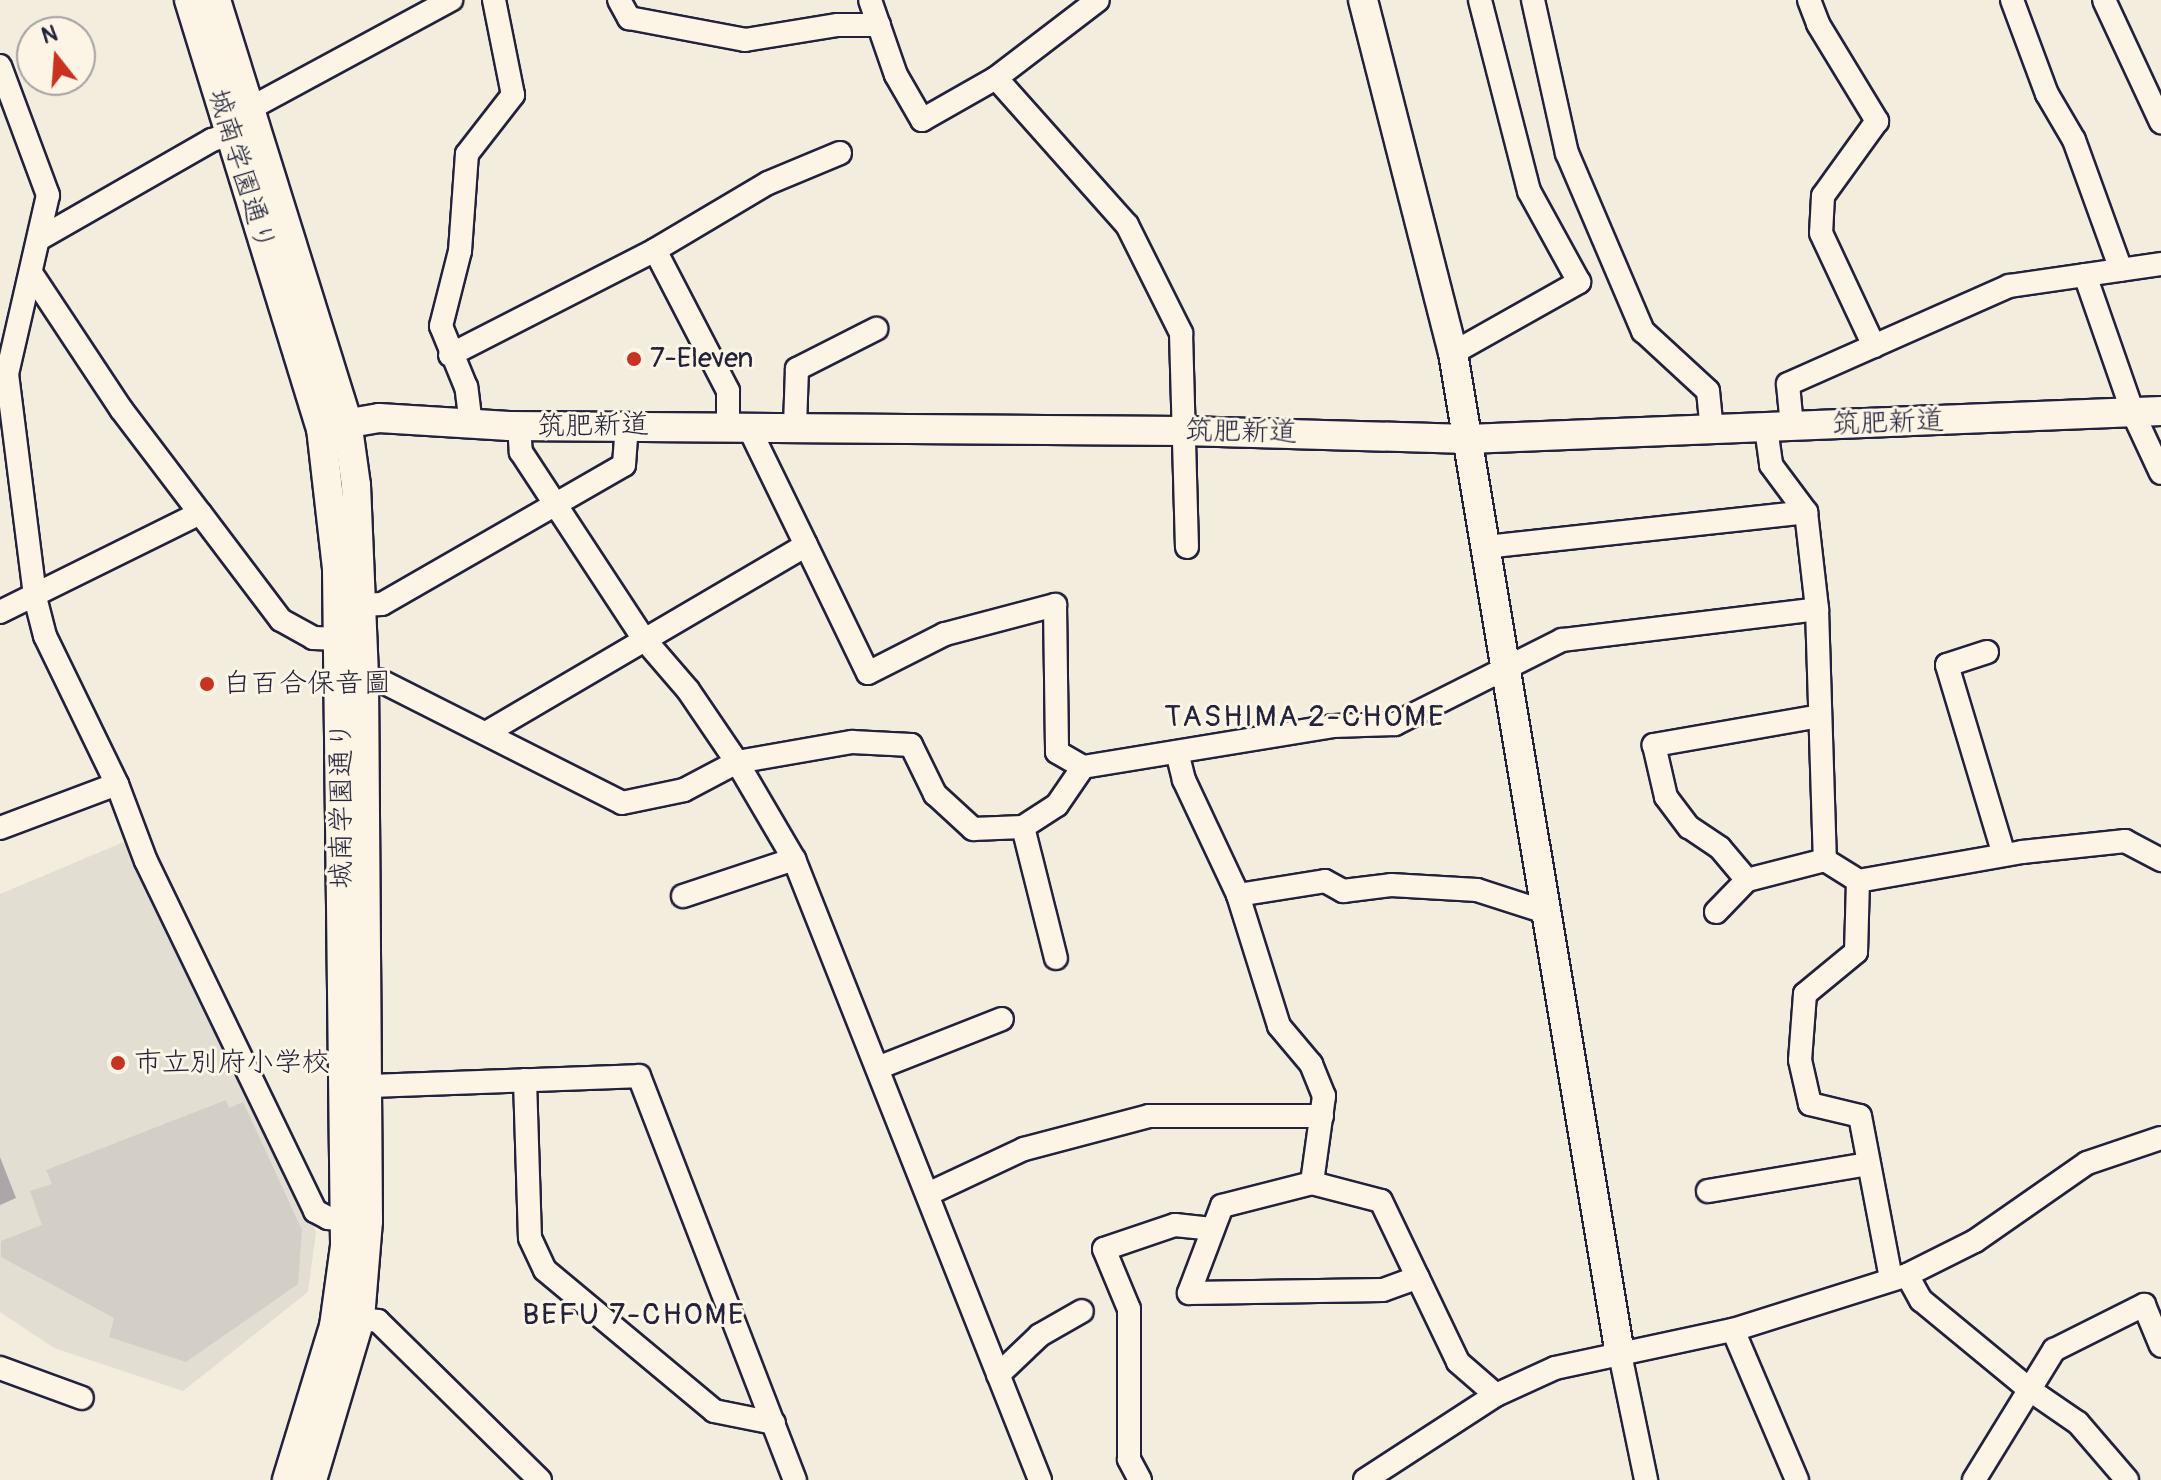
<!DOCTYPE html>
<meta charset="utf-8">
<style>
body{margin:0}
#map{position:relative;width:2161px;height:1480px;overflow:hidden;background:#f3edde;font-family:Pangolin,"Klee One",sans-serif}
div>[style]{position:absolute}
.built>*{inset:0;background:#e3ded2}
.green>*{inset:0;background:#d4cfc6}
.water>*{inset:0;background:#aca7a6}
.roads{filter:drop-shadow(2px 0 #22223b) drop-shadow(-2px 0 #22223b) drop-shadow(0 2px #22223b) drop-shadow(0 -2px #22223b)}
.minor>*{height:22px;margin:-11px;padding:0 11px;transform-origin:11px;border-radius:11px;background:#fcf5e5}
.tertiary>*{height:28px;margin:-14px;padding:0 14px;transform-origin:14px;border-radius:14px;background:#fcf5e5}
.dots>*{width:22px;height:22px;translate:-50% -50%;box-sizing:border-box;border:4px solid #fcf5e5;border-radius:50%}
span{translate:-50% -50%;white-space:nowrap;text-align:center;line-height:1.15;-webkit-text-stroke:6px #fcf5e5;paint-order:stroke}
.street-label{font-size:28px;color:#22223b}
.poi-label{font-size:28px;color:#22223b}
.left{translate:0 -50%;text-align:left}
.neighbourhood-label{font-size:30px;color:#22223b;letter-spacing:2px}
.north{position:absolute;left:16px;top:16px;width:80px;height:80px;box-sizing:border-box;background:#fcf5e5;border:2px solid #a5a1a1;border-radius:50%;rotate:343deg;font-size:22px;font-weight:700;line-height:32px;text-align:center;color:#22223b}
.north::after{content:'';display:block;margin:auto;width:28px;height:36px;background:#c8321e;clip-path:polygon(50% 0,100% 100%,50% 72%,0 100%)}
</style>
<div id="map">
<div class="built">
<i style="clip-path:polygon(131px 839px,316px 1232px,308px 1292px,183px 1391px,54px 1348px,0 1312px,0 894px)"></i>
</div>
<div class="green">
<i style="clip-path:polygon(226px 1100px,229px 1108px,243px 1102px,302px 1230px,298px 1284px,186px 1362px,109px 1337px,114px 1318px,1px 1257px,1px 1241px,42px 1225px,30px 1191px,52px 1184px,46px 1170px)"></i>
</div>
<div class="water">
<i style="clip-path:polygon(0 1157px,16px 1198px,0 1205px)"></i>
</div>
<div class="roads">
<div class="minor">
<i style="left:619px;top:0;width:21px;rotate:61deg"></i>
<i style="left:629px;top:18px;width:118px;rotate:10.7deg"></i>
<i style="left:745px;top:40px;width:94px;rotate:-9.2deg"></i>
<i style="left:838px;top:25px;width:41px"></i>
<i style="left:870px;top:0;width:79px;rotate:70.9deg"></i>
<i style="left:896px;top:75px;width:52px;rotate:60deg"></i>
<i style="left:922px;top:120px;width:85px;rotate:-29.6deg"></i>
<i style="left:996px;top:78px;width:128px;rotate:-37.4deg"></i>
<i style="left:1533px;top:0;width:157px;rotate:77.5deg"></i>
<i style="left:1567px;top:153px;width:194px;rotate:66.9deg"></i>
<i style="left:1643px;top:331px;width:88px;rotate:42.7deg"></i>
<i style="left:1708px;top:391px;width:40px;rotate:84.3deg"></i>
<i style="left:1809px;top:0;width:26px;rotate:69deg"></i>
<i style="left:1818px;top:24px;width:114px;rotate:58.7deg"></i>
<i style="left:1877px;top:121px;width:92px;rotate:125.8deg"></i>
<i style="left:1823px;top:196px;width:37px;rotate:93deg"></i>
<i style="left:1821px;top:233px;width:125px;rotate:64.9deg"></i>
<i style="left:2012px;top:0;width:100px;rotate:69.6deg"></i>
<i style="left:2047px;top:94px;width:53px;rotate:59.6deg"></i>
<i style="left:2074px;top:140px;width:138px;rotate:70.1deg"></i>
<i style="left:2104px;top:0;width:135px;rotate:65deg"></i>
<i style="left:0;top:66px;width:138px;rotate:69.6deg"></i>
<i style="left:48px;top:195px;width:184px;rotate:102.9deg"></i>
<i style="left:7px;top:374px;width:225px;rotate:82.8deg"></i>
<i style="left:35px;top:597px;width:40px;rotate:75.6deg"></i>
<i style="left:45px;top:636px;width:165px;rotate:64.1deg"></i>
<i style="left:117px;top:784px;width:82px;rotate:69.4deg"></i>
<i style="left:146px;top:861px;width:389px;rotate:64.2deg"></i>
<i style="left:315px;top:1211px;width:15px;rotate:28deg"></i>
<i style="left:328px;top:1218px;width:31px;rotate:6deg"></i>
<i style="left:996px;top:78px;width:197px;rotate:48.3deg"></i>
<i style="left:1127px;top:225px;width:121px;rotate:63.4deg"></i>
<i style="left:1181px;top:333px;width:214px;rotate:88.4deg"></i>
<i style="left:249px;top:109px;width:230px;rotate:-28.4deg"></i>
<i style="left:39px;top:239px;width:199px;rotate:-29.8deg"></i>
<i style="left:212px;top:140px;width:20px;rotate:-18deg"></i>
<i style="left:655px;top:250px;width:159px;rotate:62.6deg"></i>
<i style="left:728px;top:391px;width:35px;rotate:90deg"></i>
<i style="left:31px;top:273px;width:163px;rotate:56.5deg"></i>
<i style="left:121px;top:409px;width:131px;rotate:52.8deg"></i>
<i style="left:2085px;top:275px;width:146px;rotate:70.8deg"></i>
<i style="left:2133px;top:413px;width:66px;rotate:65deg"></i>
<i style="left:1453px;top:353px;width:145px;rotate:-29.4deg"></i>
<i style="left:1579px;top:282px;width:104px;rotate:-118.8deg"></i>
<i style="left:1529px;top:191px;width:197px;rotate:-104.4deg"></i>
<i style="left:450px;top:355px;width:230px;rotate:-27.1deg"></i>
<i style="left:655px;top:250px;width:131px;rotate:-30.7deg"></i>
<i style="left:768px;top:183px;width:78px;rotate:-22.6deg"></i>
<i style="left:471px;top:425px;width:38px;rotate:-97deg"></i>
<i style="left:466px;top:387px;width:66px;rotate:-112.3deg"></i>
<i style="left:441px;top:326px;width:77px;rotate:-75.8deg"></i>
<i style="left:460px;top:251px;width:97px;rotate:-85.9deg"></i>
<i style="left:467px;top:154px;width:75px;rotate:-52.1deg"></i>
<i style="left:513px;top:95px;width:97px;rotate:-101.3deg"></i>
<i style="left:519px;top:426px;width:26px;rotate:86deg"></i>
<i style="left:521px;top:452px;width:224px;rotate:56.7deg"></i>
<i style="left:644px;top:639px;width:67px;rotate:49.2deg"></i>
<i style="left:688px;top:690px;width:87px;rotate:55.8deg"></i>
<i style="left:737px;top:762px;width:113px;rotate:59.6deg"></i>
<i style="left:794px;top:859px;width:668px;rotate:68.39deg"></i>
<i style="left:748px;top:426px;width:132px;rotate:64deg"></i>
<i style="left:795px;top:426px;width:57px;rotate:-88deg"></i>
<i style="left:797px;top:369px;width:89px;rotate:-26.9deg"></i>
<i style="left:1792px;top:427px;width:43px;rotate:-95.3deg"></i>
<i style="left:1788px;top:384px;width:242px;rotate:-23.9deg"></i>
<i style="left:2009px;top:286px;width:154px;rotate:-8.2deg"></i>
<i style="left:1766px;top:428px;width:37px;rotate:82deg"></i>
<i style="left:1771px;top:465px;width:59px;rotate:53.3deg"></i>
<i style="left:1806px;top:512px;width:98px;rotate:83.5deg"></i>
<i style="left:1817px;top:609px;width:251px;rotate:88.2deg"></i>
<i style="left:1825px;top:860px;width:39px;rotate:32deg"></i>
<i style="left:1858px;top:881px;width:167px;rotate:-10deg"></i>
<i style="left:2022px;top:852px;width:104px;rotate:-6.1deg"></i>
<i style="left:2125px;top:841px;width:41px;rotate:27.8deg"></i>
<i style="left:1486px;top:547px;width:322px;rotate:-6.2deg"></i>
<i style="left:361px;top:605px;width:21px;rotate:-3deg"></i>
<i style="left:382px;top:604px;width:279px;rotate:-29.9deg"></i>
<i style="left:624px;top:465px;width:41px;rotate:-85.8deg"></i>
<i style="left:0;top:612px;width:223px;rotate:-26.3deg"></i>
<i style="left:200px;top:513px;width:134px;rotate:52.9deg"></i>
<i style="left:281px;top:620px;width:37px;rotate:29deg"></i>
<i style="left:313px;top:638px;width:28px;rotate:2deg"></i>
<i style="left:1987px;top:652px;width:42px;rotate:162deg"></i>
<i style="left:1947px;top:665px;width:198px;rotate:73.3deg"></i>
<i style="left:364px;top:678px;width:15px;rotate:8deg"></i>
<i style="left:379px;top:680px;width:272px;rotate:26.8deg"></i>
<i style="left:622px;top:803px;width:63px;rotate:-11.8deg"></i>
<i style="left:684px;top:790px;width:60px;rotate:-27.8deg"></i>
<i style="left:737px;top:762px;width:117px;rotate:-9.9deg"></i>
<i style="left:852px;top:742px;width:59px;rotate:2.9deg"></i>
<i style="left:911px;top:745px;width:55px;rotate:63.9deg"></i>
<i style="left:935px;top:794px;width:52px;rotate:42.6deg"></i>
<i style="left:973px;top:829px;width:50px;rotate:-2.3deg"></i>
<i style="left:1023px;top:827px;width:135px;rotate:75.9deg"></i>
<i style="left:1820px;top:716px;width:169px;rotate:170.1deg"></i>
<i style="left:1654px;top:745px;width:53px;rotate:77deg"></i>
<i style="left:1666px;top:797px;width:38px;rotate:53deg"></i>
<i style="left:1689px;top:827px;width:37px;rotate:34deg"></i>
<i style="left:1720px;top:848px;width:42px;rotate:49.8deg"></i>
<i style="left:1747px;top:880px;width:81px;rotate:-14.4deg"></i>
<i style="left:486px;top:733px;width:371px;rotate:-30.4deg"></i>
<i style="left:806px;top:545px;width:142px;rotate:64.2deg"></i>
<i style="left:868px;top:673px;width:86px;rotate:-26.9deg"></i>
<i style="left:945px;top:634px;width:114px;rotate:-14.8deg"></i>
<i style="left:1055px;top:605px;width:147px;rotate:89.2deg"></i>
<i style="left:1057px;top:752px;width:30px;rotate:30deg"></i>
<i style="left:1177px;top:752px;width:29px;rotate:76deg"></i>
<i style="left:1184px;top:780px;width:127px;rotate:64.8deg"></i>
<i style="left:1238px;top:895px;width:137px;rotate:72.6deg"></i>
<i style="left:1279px;top:1026px;width:50px;rotate:49.9deg"></i>
<i style="left:1311px;top:1064px;width:35px;rotate:68deg"></i>
<i style="left:1324px;top:1096px;width:88px;rotate:97.9deg"></i>
<i style="left:1312px;top:1183px;width:71px;rotate:14.6deg"></i>
<i style="left:1381px;top:1201px;width:178px;rotate:64.4deg"></i>
<i style="left:1458px;top:1362px;width:50px;rotate:41deg"></i>
<i style="left:1023px;top:827px;width:40px;rotate:-32.9deg"></i>
<i style="left:1057px;top:805px;width:46px;rotate:-55.6deg"></i>
<i style="left:1083px;top:767px;width:253px;rotate:-9.3deg"></i>
<i style="left:1333px;top:726px;width:62px;rotate:-1.8deg"></i>
<i style="left:1395px;top:724px;width:187px;rotate:-26.7deg"></i>
<i style="left:1562px;top:640px;width:257px;rotate:-6.9deg"></i>
<i style="left:0;top:828px;width:125px;rotate:-20.6deg"></i>
<i style="left:1858px;top:881px;width:71px;rotate:91.6deg"></i>
<i style="left:1856px;top:952px;width:66px;rotate:140.5deg"></i>
<i style="left:1805px;top:994px;width:66px;rotate:94.3deg"></i>
<i style="left:1800px;top:1060px;width:45px;rotate:77.2deg"></i>
<i style="left:1810px;top:1104px;width:51px;rotate:13.5deg"></i>
<i style="left:1860px;top:1116px;width:166px;rotate:79.2deg"></i>
<i style="left:1238px;top:895px;width:88px;rotate:-9.1deg"></i>
<i style="left:1325px;top:881px;width:21px;rotate:29deg"></i>
<i style="left:1343px;top:891px;width:48px;rotate:-7.1deg"></i>
<i style="left:1391px;top:885px;width:86px;rotate:3.3deg"></i>
<i style="left:1477px;top:890px;width:68px;rotate:17.9deg"></i>
<i style="left:683px;top:896px;width:117px;rotate:-18.4deg"></i>
<i style="left:1716px;top:912px;width:45px;rotate:-45.9deg"></i>
<i style="left:880px;top:1067px;width:131px;rotate:-21.5deg"></i>
<i style="left:525px;top:1080px;width:158px;rotate:88.2deg"></i>
<i style="left:530px;top:1238px;width:35px;rotate:65deg"></i>
<i style="left:545px;top:1270px;width:220px;rotate:39.8deg"></i>
<i style="left:714px;top:1411px;width:61px;rotate:11.3deg"></i>
<i style="left:368px;top:1086px;width:271px;rotate:-2.1deg"></i>
<i style="left:639px;top:1076px;width:433px;rotate:68.9deg"></i>
<i style="left:1312px;top:1183px;width:93px;rotate:165.7deg"></i>
<i style="left:1222px;top:1206px;width:93px;rotate:110.8deg"></i>
<i style="left:1189px;top:1293px;width:194px;rotate:-0.9deg"></i>
<i style="left:1383px;top:1290px;width:37px;rotate:-20deg"></i>
<i style="left:1708px;top:1191px;width:161px;rotate:-9.6deg"></i>
<i style="left:930px;top:1193px;width:104px;rotate:-25.1deg"></i>
<i style="left:1024px;top:1149px;width:129px;rotate:-14.8deg"></i>
<i style="left:1149px;top:1116px;width:173px"></i>
<i style="left:1907px;top:1275px;width:29px;rotate:61deg"></i>
<i style="left:1921px;top:1300px;width:141px;rotate:39.5deg"></i>
<i style="left:2030px;top:1390px;width:58px;rotate:34.5deg"></i>
<i style="left:2078px;top:1423px;width:75px;rotate:49.3deg"></i>
<i style="left:360px;top:1319px;width:18px;rotate:6deg"></i>
<i style="left:378px;top:1321px;width:227px;rotate:44.5deg"></i>
<i style="left:1733px;top:1330px;width:163px;rotate:66.9deg"></i>
<i style="left:1620px;top:1354px;width:129px;rotate:78.3deg"></i>
<i style="left:0;top:1368px;width:87px;rotate:20.1deg"></i>
<i style="left:998px;top:1375px;width:58px;rotate:-43.6deg"></i>
<i style="left:1040px;top:1335px;width:48px;rotate:-29.7deg"></i>
<i style="left:1140px;top:1480px;width:24px;rotate:-118deg"></i>
<i style="left:1129px;top:1459px;width:150px;rotate:-90deg"></i>
<i style="left:1129px;top:1309px;width:65px;rotate:-112.6deg"></i>
<i style="left:1104px;top:1249px;width:75px;rotate:-18.7deg"></i>
<i style="left:1175px;top:1225px;width:37px;rotate:6deg"></i>
<i style="left:1365px;top:1480px;width:156px;rotate:-33deg"></i>
<i style="left:1496px;top:1395px;width:65px;rotate:-24.6deg"></i>
<i style="left:1555px;top:1368px;width:182px;rotate:-12.1deg"></i>
<i style="left:1733px;top:1330px;width:182px;rotate:-17.5deg"></i>
<i style="left:1907px;top:1275px;width:76px;rotate:-26.6deg"></i>
<i style="left:1975px;top:1241px;width:136px;rotate:-34.9deg"></i>
<i style="left:2087px;top:1163px;width:78px;rotate:-18.7deg"></i>
<i style="left:1974px;top:1480px;width:153px;rotate:-58.4deg"></i>
<i style="left:2054px;top:1350px;width:101px;rotate:-26.6deg"></i>
<i style="left:2144px;top:1305px;width:44px;rotate:67.5deg"></i>
</div>
<div class="tertiary">
<i style="left:189px;top:0;width:448px;rotate:72.9deg"></i>
<i style="left:321px;top:428px;width:142px;rotate:83.5deg"></i>
<i style="left:337px;top:569px;width:677px;rotate:89.32deg"></i>
<i style="left:345px;top:1246px;width:81px;rotate:97.8deg"></i>
<i style="left:334px;top:1326px;width:161px;rotate:107deg"></i>
<i style="left:216px;top:0;width:441px;rotate:72.7deg"></i>
<i style="left:347px;top:421px;width:65px;rotate:82deg"></i>
<i style="left:356px;top:485px;width:193px;rotate:87.6deg"></i>
<i style="left:364px;top:678px;width:543px;rotate:89.58deg"></i>
<i style="left:368px;top:1221px;width:98px;rotate:94.7deg"></i>
<i style="left:360px;top:1319px;width:168px;rotate:106.6deg"></i>
<i style="left:1363px;top:0;width:364px;rotate:75.7deg"></i>
<i style="left:1453px;top:353px;width:1015px;rotate:80.53deg"></i>
<i style="left:321px;top:428px;width:59px;rotate:-9.8deg"></i>
<i style="left:379px;top:418px;width:130px;rotate:3.5deg"></i>
<i style="left:509px;top:426px;width:674px;rotate:0.43deg"></i>
<i style="left:1183px;top:431px;width:285px;rotate:1.6deg"></i>
<i style="left:1468px;top:439px;width:694px;rotate:-2.31deg"></i>
</div>
</div>
<div class="dots">
<i style="left:634px;top:359px;background:#c8321e"></i>
<i style="left:207px;top:684px;background:#c8321e"></i>
<i style="left:118px;top:1063px;background:#c8321e"></i>
</div>
<div class="street-label">
<span style="left:241px;top:170px;rotate:73deg">城南学園通り</span>
<span style="left:1888px;top:423px;rotate:-2deg">筑肥新道</span>
<span style="left:593px;top:426px;rotate:-1deg">筑肥新道</span>
<span style="left:1241px;top:432px;rotate:1deg">筑肥新道</span>
<span style="left:342px;top:805px;rotate:-90deg">城南学園通り</span>
</div>
<div class="poi-label">
<span class="left" style="left:650px;top:359px">7-Eleven</span>
<span class="left" style="left:223px;top:684px">白百合保音圖</span>
<span class="left" style="left:134px;top:1063px">市立別府小学校</span>
</div>
<div class="neighbourhood-label">
<span style="left:1305px;top:717px">TASHIMA 2-CHOME</span>
<span style="left:634px;top:1315px">BEFU 7-CHOME</span>
</div>
<div class="north">N</div>
</div>
